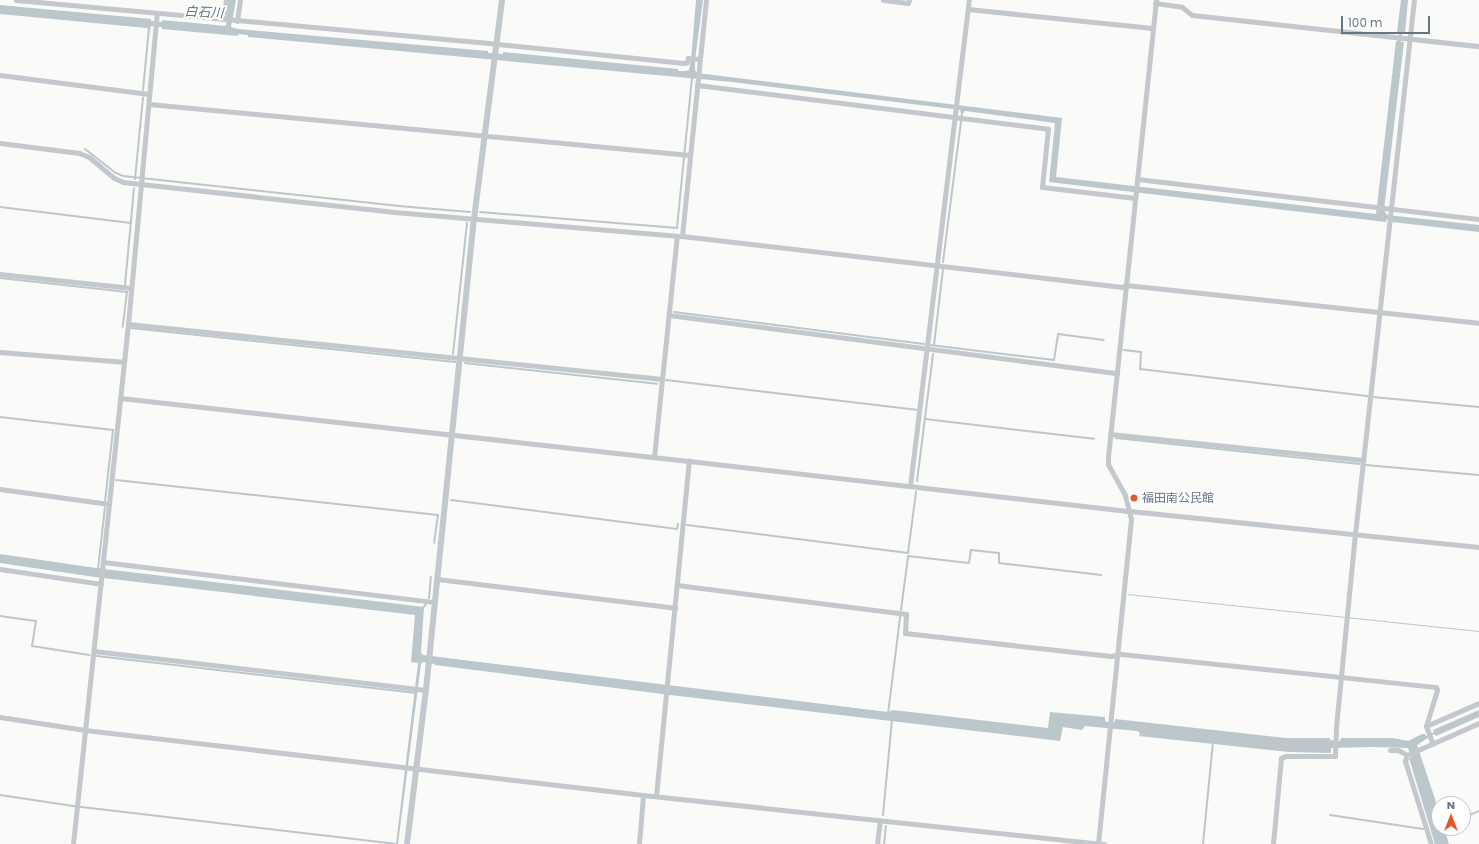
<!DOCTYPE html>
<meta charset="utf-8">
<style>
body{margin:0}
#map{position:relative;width:1479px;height:844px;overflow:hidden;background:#fafaf8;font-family:Poppins,"Noto Sans JP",sans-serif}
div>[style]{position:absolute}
.water>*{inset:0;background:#bbc7cb;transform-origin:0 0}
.stream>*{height:2px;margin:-1px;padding:0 1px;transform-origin:1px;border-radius:1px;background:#bbc7cb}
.minor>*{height:5px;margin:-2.5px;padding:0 2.5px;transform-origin:2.5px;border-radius:2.5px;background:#c3c8cc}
.tertiary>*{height:6px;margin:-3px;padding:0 3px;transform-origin:3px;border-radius:3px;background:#c3c8cc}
.dots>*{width:11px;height:11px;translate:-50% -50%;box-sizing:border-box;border:2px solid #fff;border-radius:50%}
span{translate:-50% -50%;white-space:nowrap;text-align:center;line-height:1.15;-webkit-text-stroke:4px #fff;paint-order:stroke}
.poi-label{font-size:12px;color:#657683}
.left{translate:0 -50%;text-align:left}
.water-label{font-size:13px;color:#60757c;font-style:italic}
.north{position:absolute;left:1431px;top:796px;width:40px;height:40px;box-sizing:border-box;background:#fff;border:1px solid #c1c8cd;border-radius:50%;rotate:0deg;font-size:11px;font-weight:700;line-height:16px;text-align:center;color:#657683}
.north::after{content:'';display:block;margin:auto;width:14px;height:18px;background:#e4572e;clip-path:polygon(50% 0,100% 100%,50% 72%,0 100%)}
.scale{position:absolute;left:1341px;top:16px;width:89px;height:18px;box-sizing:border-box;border:2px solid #657683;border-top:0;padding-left:5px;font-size:12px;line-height:14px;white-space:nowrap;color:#657683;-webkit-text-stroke:3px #fff;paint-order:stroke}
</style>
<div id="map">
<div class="water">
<i style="clip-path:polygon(228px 0,236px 0,231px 27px,238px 29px,488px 51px,488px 53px,503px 54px,503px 52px,678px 69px,678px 71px,685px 71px,689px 70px,691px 60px,696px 0,703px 0,695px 60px,695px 70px,697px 73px,1062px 118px,1056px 177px,1376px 214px,1396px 41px,1398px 41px,1399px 33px,1397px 32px,1401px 0,1408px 0,1405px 33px,1402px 33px,1401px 42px,1404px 42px,1384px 210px,1387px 215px,1479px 225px,1479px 232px,1392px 222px,1392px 219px,1387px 219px,1386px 222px,1049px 182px,1055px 123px,965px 111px,963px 113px,962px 123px,960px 122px,961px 113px,960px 110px,953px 109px,732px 82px,248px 37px,248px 35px,238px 34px,238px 36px,162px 29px,162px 27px,151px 26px,150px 30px,147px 28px,0 14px,0 5px,151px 19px,151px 21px,162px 22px,162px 20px,226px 26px)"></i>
<i style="clip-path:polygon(0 554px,96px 568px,424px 607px,421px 653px,423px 655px,888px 712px,893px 710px,1048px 728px,1050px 712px,1105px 717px,1105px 721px,1107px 722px,1115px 722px,1115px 719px,1286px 738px,1330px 738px,1330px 740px,1340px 741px,1341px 738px,1393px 738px,1408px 741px,1422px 734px,1425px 734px,1426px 736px,1434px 732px,1433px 730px,1479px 710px,1479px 717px,1436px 736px,1434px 734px,1417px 745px,1439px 811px,1439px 828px,1444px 828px,1449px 844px,1435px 844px,1409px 758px,1411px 758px,1408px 748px,1370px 747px,1331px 748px,1331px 753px,1289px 752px,1139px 736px,1140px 733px,1137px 731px,1085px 726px,1082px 730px,1063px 727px,1060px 741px,670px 695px,435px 665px,435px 664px,423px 662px,421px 664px,398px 844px,396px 844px,418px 663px,411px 662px,415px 615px,95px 577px,0 563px)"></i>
<i style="left:1128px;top:594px;width:353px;height:1px;rotate:6deg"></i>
</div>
<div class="stream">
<i style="left:143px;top:90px;width:62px;rotate:-84.5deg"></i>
<i style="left:85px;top:149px;width:39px;rotate:38deg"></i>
<i style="left:116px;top:173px;width:8px;rotate:23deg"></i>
<i style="left:123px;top:176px;width:278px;rotate:6.2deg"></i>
<i style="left:399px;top:206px;width:71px;rotate:4.8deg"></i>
<i style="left:135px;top:179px;width:82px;rotate:-84.4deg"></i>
<i style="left:0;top:207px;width:132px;rotate:7deg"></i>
<i style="left:480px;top:212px;width:198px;rotate:4.6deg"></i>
<i style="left:677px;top:228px;width:152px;rotate:-84.3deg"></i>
<i style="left:943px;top:262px;width:142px;rotate:-82.7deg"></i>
<i style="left:0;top:278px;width:128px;rotate:6.3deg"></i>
<i style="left:127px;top:292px;width:35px;rotate:97deg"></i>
<i style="left:125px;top:285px;width:97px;rotate:-84.7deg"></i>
<i style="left:674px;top:312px;width:252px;rotate:7.3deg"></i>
<i style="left:131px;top:328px;width:326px;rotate:6deg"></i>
<i style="left:930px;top:345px;width:125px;rotate:6.9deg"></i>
<i style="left:1054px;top:360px;width:26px;rotate:-81deg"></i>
<i style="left:1058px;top:334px;width:46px;rotate:7.4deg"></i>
<i style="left:934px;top:345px;width:76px;rotate:-83.2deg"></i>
<i style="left:1124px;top:350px;width:17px;rotate:7deg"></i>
<i style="left:1141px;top:352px;width:17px;rotate:93deg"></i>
<i style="left:1140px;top:369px;width:229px;rotate:6.8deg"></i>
<i style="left:453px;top:354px;width:132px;rotate:-83.9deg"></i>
<i style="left:465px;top:363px;width:193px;rotate:6.2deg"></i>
<i style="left:666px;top:380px;width:252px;rotate:6.8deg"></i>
<i style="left:1373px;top:397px;width:106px;rotate:5.4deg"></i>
<i style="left:0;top:417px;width:114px;rotate:6.6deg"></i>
<i style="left:113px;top:430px;width:71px;rotate:96.4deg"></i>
<i style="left:925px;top:419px;width:170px;rotate:6.7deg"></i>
<i style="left:1116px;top:438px;width:245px;rotate:6.1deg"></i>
<i style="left:1366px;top:465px;width:113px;rotate:5.1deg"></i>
<i style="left:116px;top:480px;width:324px;rotate:6.2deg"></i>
<i style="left:438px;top:515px;width:28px;rotate:98deg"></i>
<i style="left:917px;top:481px;width:128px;rotate:-82.8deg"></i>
<i style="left:451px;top:500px;width:228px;rotate:7.3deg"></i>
<i style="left:677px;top:529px;width:5px;rotate:-79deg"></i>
<i style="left:687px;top:525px;width:223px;rotate:7.2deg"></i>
<i style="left:908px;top:553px;width:62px;rotate:-82.5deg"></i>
<i style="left:908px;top:556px;width:61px;rotate:6.5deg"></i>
<i style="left:969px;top:563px;width:13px;rotate:-81deg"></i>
<i style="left:971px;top:550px;width:28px;rotate:6deg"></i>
<i style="left:999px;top:553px;width:10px;rotate:90deg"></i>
<i style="left:999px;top:563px;width:103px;rotate:6.7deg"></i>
<i style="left:98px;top:569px;width:62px;rotate:-83.6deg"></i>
<i style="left:429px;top:598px;width:21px;rotate:-85deg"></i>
<i style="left:422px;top:609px;width:6px;rotate:-51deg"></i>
<i style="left:901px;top:610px;width:53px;rotate:-82.5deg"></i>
<i style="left:0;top:616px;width:36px;rotate:8deg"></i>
<i style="left:36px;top:621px;width:25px;rotate:99deg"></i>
<i style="left:32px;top:646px;width:58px;rotate:9deg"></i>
<i style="left:97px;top:656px;width:321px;rotate:6.6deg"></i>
<i style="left:888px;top:714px;width:98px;rotate:-82.9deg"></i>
<i style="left:0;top:795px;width:74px;rotate:8.6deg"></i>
<i style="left:73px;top:806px;width:324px;rotate:6.7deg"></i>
<i style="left:883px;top:815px;width:96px;rotate:-84.6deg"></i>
<i style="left:1330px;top:815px;width:94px;rotate:8.6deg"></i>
<i style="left:1463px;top:818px;width:17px;rotate:-24deg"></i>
<i style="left:884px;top:844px;width:18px;rotate:-84deg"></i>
<i style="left:1203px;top:844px;width:102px;rotate:-84.4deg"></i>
</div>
<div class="minor">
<i style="left:16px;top:0;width:483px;rotate:5.2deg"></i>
<i style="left:497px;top:44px;width:188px;rotate:5.8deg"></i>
<i style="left:684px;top:63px;width:3px;rotate:-18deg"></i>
<i style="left:687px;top:62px;width:4px;rotate:-76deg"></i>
<i style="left:688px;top:58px;width:12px;rotate:5deg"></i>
<i style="left:883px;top:0;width:25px;rotate:7deg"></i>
<i style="left:908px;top:3px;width:3px;rotate:-72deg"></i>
<i style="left:1155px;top:3px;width:27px;rotate:8deg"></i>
<i style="left:1182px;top:7px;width:13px;rotate:39deg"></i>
<i style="left:1192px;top:15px;width:289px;rotate:6.2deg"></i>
<i style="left:968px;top:9px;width:185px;rotate:5.9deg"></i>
<i style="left:223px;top:19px;width:19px;rotate:-81deg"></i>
<i style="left:237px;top:21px;width:21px;rotate:-82deg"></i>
<i style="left:0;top:75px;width:150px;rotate:7.3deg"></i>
<i style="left:697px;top:85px;width:354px;rotate:7.1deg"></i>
<i style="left:1048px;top:129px;width:58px;rotate:95.9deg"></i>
<i style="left:1042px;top:187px;width:94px;rotate:6.7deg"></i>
<i style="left:149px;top:104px;width:543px;rotate:5.39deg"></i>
<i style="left:0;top:143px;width:80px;rotate:7.2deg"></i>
<i style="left:79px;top:153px;width:11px;rotate:22deg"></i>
<i style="left:89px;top:157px;width:33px;rotate:40deg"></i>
<i style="left:114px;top:178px;width:10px;rotate:24deg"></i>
<i style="left:123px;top:182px;width:273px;rotate:6.3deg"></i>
<i style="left:394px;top:212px;width:289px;rotate:4.8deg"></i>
<i style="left:682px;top:236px;width:443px;rotate:6.6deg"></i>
<i style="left:1122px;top:287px;width:4px;rotate:-27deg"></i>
<i style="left:1126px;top:285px;width:355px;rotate:6.1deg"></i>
<i style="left:1137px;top:179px;width:344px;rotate:6.7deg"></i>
<i style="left:682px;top:236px;width:237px;rotate:-84.2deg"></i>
<i style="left:0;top:274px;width:132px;rotate:6.1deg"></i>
<i style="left:669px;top:315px;width:452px;rotate:7.4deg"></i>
<i style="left:128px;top:324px;width:537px;rotate:5.88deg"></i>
<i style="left:0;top:352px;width:123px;rotate:4.6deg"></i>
<i style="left:120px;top:398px;width:572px;rotate:6.32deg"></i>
<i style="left:689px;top:461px;width:444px;rotate:6.5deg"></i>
<i style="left:1130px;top:511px;width:351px;rotate:5.9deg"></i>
<i style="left:1110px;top:434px;width:254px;rotate:5.9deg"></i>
<i style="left:654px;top:457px;width:222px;rotate:-84.1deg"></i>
<i style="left:910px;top:486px;width:490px;rotate:-83.1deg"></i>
<i style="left:0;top:489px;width:110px;rotate:7.8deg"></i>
<i style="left:103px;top:562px;width:334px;rotate:6.9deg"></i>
<i style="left:0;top:569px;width:102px;rotate:8.4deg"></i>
<i style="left:437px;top:579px;width:240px;rotate:6.9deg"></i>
<i style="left:677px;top:585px;width:231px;rotate:7.2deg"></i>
<i style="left:906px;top:614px;width:19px;rotate:93deg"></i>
<i style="left:905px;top:633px;width:207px;rotate:6.4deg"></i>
<i style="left:1111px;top:656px;width:10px;rotate:-11deg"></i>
<i style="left:1121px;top:654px;width:317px;rotate:6deg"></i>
<i style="left:1436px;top:687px;width:3px;rotate:72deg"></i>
<i style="left:1437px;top:690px;width:38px;rotate:107deg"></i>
<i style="left:1426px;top:726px;width:19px;rotate:69deg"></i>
<i style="left:94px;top:651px;width:334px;rotate:6.7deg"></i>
<i style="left:0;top:717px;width:86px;rotate:8.7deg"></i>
<i style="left:85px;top:730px;width:562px;rotate:6.64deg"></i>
<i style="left:643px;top:795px;width:464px;rotate:6.1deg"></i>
<i style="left:1426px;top:726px;width:58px;rotate:-23.5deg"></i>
<i style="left:1390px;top:750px;width:8px"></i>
<i style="left:1398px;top:750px;width:10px;rotate:29deg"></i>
<i style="left:656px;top:796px;width:337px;rotate:-84.4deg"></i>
<i style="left:73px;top:844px;width:523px;rotate:-83.96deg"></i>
<i style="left:128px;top:324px;width:312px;rotate:-84.7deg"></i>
<i style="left:639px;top:844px;width:49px;rotate:-85.3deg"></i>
<i style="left:877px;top:844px;width:24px;rotate:-83deg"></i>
<i style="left:1098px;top:844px;width:327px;rotate:-84.2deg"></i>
<i style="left:1131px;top:519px;width:25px;rotate:-104deg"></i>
<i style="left:1125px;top:495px;width:35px;rotate:-119deg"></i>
<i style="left:1108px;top:464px;width:7px;rotate:-90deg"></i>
<i style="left:1108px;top:457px;width:460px;rotate:-84deg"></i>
<i style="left:1273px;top:844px;width:86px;rotate:-84.7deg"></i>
<i style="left:1281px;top:758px;width:5px;rotate:-22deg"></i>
<i style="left:1286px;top:756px;width:49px"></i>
<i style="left:1335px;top:756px;width:29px;rotate:-88deg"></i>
<i style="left:1336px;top:727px;width:194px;rotate:-84.4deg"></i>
<i style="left:1355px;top:534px;width:537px;rotate:-83.7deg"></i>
<i style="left:1431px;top:844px;width:87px;rotate:-107.4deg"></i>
<i style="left:1405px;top:761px;width:6px;rotate:-72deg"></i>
<i style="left:1407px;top:755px;width:79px;rotate:-24deg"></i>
</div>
<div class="tertiary">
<i style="left:407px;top:844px;width:155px;rotate:-83deg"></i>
<i style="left:426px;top:690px;width:473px;rotate:-84.2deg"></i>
<i style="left:474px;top:219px;width:221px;rotate:-82.7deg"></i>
</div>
<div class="dots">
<i style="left:1134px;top:498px;background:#e4572e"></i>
</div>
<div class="poi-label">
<span class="left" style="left:1142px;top:498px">福田南公民館</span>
</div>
<div class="water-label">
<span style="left:204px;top:13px;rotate:3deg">白石川</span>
</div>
<div class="north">N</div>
<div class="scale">100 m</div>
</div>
